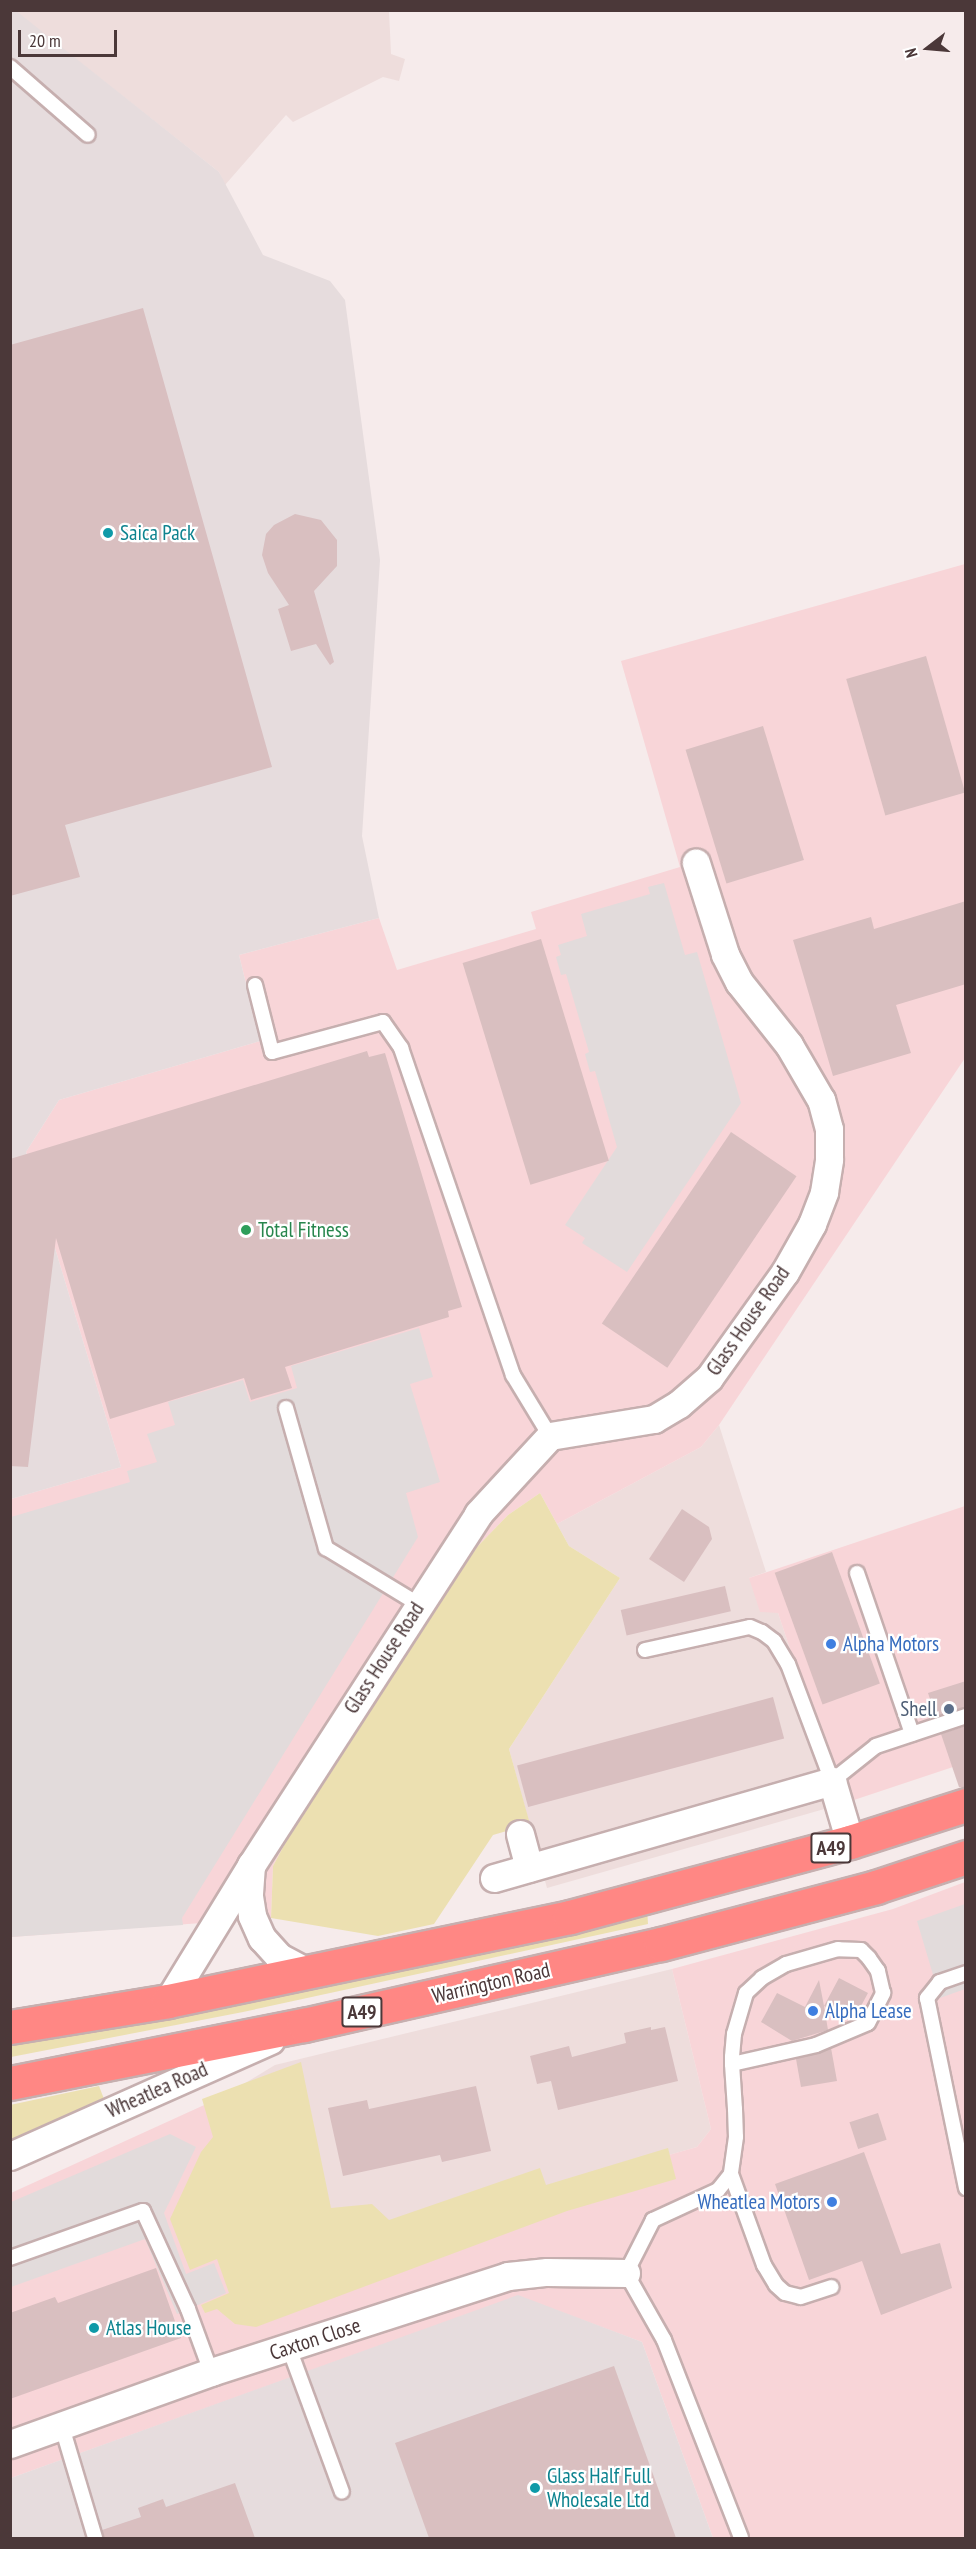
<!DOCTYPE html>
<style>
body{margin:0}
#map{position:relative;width:976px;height:2549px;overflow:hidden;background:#f6ebeb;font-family:"PT Sans Narrow",sans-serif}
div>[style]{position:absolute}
.residential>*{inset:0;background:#eedddc}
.commercial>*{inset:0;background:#f8d5d8}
.industrial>*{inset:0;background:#e6dcdd}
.green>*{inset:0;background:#ece0b1}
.parking>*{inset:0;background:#e2dbdb}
.building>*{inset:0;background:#d9bfc0;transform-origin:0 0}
.roads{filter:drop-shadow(2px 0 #c6afaf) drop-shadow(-2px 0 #c6afaf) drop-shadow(0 2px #c6afaf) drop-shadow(0 -2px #c6afaf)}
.service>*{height:14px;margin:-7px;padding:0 7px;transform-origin:7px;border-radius:7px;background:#fff}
.minor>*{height:27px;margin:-13.5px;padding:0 13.5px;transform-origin:13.5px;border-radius:13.5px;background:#fff}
.trunk>*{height:33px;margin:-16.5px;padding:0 16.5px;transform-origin:16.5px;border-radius:16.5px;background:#ff8784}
.dots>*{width:16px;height:16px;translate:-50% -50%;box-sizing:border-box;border:3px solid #fff;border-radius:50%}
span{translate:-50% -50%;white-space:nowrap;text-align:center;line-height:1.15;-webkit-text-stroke:4.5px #fff;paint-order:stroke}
.shield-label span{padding:2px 4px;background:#fff;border:2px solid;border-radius:4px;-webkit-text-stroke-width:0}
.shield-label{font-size:20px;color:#4b3839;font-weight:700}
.culture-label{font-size:21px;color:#0d838f}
.left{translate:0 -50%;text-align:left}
.leisure-label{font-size:21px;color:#27864d}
.street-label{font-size:21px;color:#4b3839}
.shop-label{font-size:21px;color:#366cbe}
.right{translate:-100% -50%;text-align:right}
.service-label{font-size:21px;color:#4e5e75}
.frame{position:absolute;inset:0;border:12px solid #4b3839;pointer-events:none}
.north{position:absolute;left:898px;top:18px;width:60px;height:60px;-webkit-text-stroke:4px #fff;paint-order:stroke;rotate:254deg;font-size:16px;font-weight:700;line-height:24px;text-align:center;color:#4b3839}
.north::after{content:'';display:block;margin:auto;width:21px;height:27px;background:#4b3839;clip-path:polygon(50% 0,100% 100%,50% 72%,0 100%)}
.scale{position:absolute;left:18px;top:30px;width:99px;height:27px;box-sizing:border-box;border:3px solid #4b3839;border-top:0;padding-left:8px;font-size:18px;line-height:21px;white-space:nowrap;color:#4b3839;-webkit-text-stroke:4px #fff;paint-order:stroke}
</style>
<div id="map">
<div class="residential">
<i style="clip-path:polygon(15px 11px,389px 11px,391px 54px,405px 59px,399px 81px,383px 77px,293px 122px,286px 115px,225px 185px,219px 172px)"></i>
<i style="clip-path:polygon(719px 1425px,766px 1572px,749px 1578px,778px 1613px,842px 1804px,547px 1888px,509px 1749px,620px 1578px,569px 1546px,557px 1524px,701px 1447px)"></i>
<i style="clip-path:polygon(672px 1969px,711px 2129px,697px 2147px,556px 2187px,304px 2247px,224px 2096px,275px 2065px)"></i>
</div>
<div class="commercial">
<i style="clip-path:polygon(965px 564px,965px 1058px,719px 1425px,701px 1447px,557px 1524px,540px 1493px,508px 1515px,477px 1547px,304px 1808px,273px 1866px,271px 1918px,11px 1937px,11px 1499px,121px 1467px,26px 1152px,59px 1100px,260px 1041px,239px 955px,379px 918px,397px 970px,536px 929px,531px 912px,680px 867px,621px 661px)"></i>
<i style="clip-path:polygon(965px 1506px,965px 1763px,842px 1804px,778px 1613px,760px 1612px,749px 1578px)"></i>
<i style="clip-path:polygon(965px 1882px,965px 2538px,713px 2538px,642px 2342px,518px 2296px,11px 2478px,11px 2193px,224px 2096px,304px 2247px,556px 2187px,697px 2147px,711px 2129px,672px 1969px,893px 1909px)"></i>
</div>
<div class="industrial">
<i style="clip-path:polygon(15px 10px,219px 172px,263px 255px,330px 281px,345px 300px,380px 560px,362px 836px,379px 918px,239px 955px,260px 1041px,59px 1100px,26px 1152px,121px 1467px,11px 1499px,10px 11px)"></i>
<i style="clip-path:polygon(518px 2295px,642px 2342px,713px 2538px,11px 2538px,11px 2478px)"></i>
</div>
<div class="green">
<i style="clip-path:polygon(540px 1493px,569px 1546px,620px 1578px,509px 1749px,530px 1824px,493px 1835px,434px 1924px,378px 1936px,271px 1918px,273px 1866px,304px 1808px,477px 1547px,508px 1515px)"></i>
<i style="clip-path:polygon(647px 1908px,648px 1924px,243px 2012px,11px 2057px,11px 2037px)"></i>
<i style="clip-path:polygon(301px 2062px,331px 2208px,372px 2204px,389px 2220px,540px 2168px,546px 2185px,668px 2148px,676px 2179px,567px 2211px,256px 2327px,235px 2324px,217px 2309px,205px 2313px,201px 2305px,229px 2293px,217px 2259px,190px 2270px,170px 2219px,201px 2152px,213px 2137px,202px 2099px)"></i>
<i style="clip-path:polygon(99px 2086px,104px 2099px,11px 2141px,10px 2105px)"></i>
</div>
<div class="parking">
<i style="clip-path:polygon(664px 883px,685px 955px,697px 952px,741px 1103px,627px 1272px,582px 1243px,585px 1238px,565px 1225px,617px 1147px,595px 1071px,590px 1072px,585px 1054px,589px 1052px,566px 974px,561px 975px,556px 957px,561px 955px,558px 945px,587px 936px,581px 914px,650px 894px,648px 887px)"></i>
<i style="clip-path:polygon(419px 1328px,433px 1377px,410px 1384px,440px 1482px,406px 1493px,418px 1537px,182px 1918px,183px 1925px,11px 1937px,11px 1517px,130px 1482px,127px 1471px,157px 1462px,147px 1434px,175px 1425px,168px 1402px,243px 1380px,250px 1402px,297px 1388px,291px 1366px)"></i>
<i style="clip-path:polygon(965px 1904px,965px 1989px,940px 1998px,917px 1921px)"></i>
<i style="clip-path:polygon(170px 2134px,196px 2147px,164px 2213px,186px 2274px,214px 2263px,226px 2293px,177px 2314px,145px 2239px,11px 2287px,11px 2202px)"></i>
</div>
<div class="building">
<i style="clip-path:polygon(143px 308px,272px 767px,65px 825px,80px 877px,10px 896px,10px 345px)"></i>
<i style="clip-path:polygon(295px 514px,321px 520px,337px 540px,337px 566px,314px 591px,334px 662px,330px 665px,316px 644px,291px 651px,278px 609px,289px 605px,268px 573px,262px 555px,266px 534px,274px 525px)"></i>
<i style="left:926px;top:656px;width:142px;height:83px;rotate:74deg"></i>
<i style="left:763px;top:726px;width:140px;height:81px;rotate:73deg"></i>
<i style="clip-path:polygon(966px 901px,966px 984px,896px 1005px,911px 1053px,833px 1076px,793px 940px,871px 917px,874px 929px)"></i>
<i style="left:541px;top:939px;width:232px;height:82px;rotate:73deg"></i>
<i style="clip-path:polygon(367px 1051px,369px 1057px,385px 1053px,462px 1307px,448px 1311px,449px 1317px,285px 1367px,292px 1388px,251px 1400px,244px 1378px,110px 1419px,56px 1238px,28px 1467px,10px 1466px,10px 1159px)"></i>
<i style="left:731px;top:1132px;width:79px;height:231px;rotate:34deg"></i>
<i style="clip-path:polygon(682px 1509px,709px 1527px,712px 1539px,684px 1582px,649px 1559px)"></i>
<i style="left:832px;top:1552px;width:140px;height:61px;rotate:70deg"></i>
<i style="left:725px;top:1586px;width:26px;height:107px;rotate:77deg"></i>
<i style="clip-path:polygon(966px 1681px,966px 1707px,936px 1717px,928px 1693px)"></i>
<i style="left:773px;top:1697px;width:43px;height:265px;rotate:75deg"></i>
<i style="clip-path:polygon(966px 1726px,966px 1787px,959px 1787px,941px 1734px)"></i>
<i style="clip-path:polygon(839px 1978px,868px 1993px,854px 2019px,824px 2006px,828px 2030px,792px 2041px,761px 2022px,777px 1993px,805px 2007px,819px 1980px,824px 2006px)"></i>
<i style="clip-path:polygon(651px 2027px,651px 2030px,665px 2027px,678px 2081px,558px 2110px,551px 2081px,537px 2084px,530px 2056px,569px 2046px,572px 2057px,626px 2043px,624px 2033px)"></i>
<i style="clip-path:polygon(831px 2048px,837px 2081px,801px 2087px,796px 2059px)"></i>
<i style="clip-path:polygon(476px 2086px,491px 2151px,442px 2162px,440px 2155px,343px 2176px,328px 2108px,367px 2100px,369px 2109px)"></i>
<i style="left:878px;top:2113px;width:28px;height:30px;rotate:72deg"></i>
<i style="clip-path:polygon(864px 2152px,901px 2254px,940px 2243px,952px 2288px,881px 2315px,862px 2261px,809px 2280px,775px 2184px)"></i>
<i style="clip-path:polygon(156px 2268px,181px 2338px,10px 2399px,10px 2313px,55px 2297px,58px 2303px)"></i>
<i style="clip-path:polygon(614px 2366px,676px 2538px,429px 2538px,395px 2443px)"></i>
<i style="clip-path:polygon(235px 2483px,255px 2538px,104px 2538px,102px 2530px,141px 2517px,138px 2508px,163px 2499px,166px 2507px)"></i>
</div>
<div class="roads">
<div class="service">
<i style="left:10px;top:67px;width:103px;rotate:41.1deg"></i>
<i style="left:255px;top:985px;width:69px;rotate:75.8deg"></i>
<i style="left:272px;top:1052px;width:115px;rotate:-15.1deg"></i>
<i style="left:383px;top:1022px;width:32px;rotate:55deg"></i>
<i style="left:401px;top:1048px;width:346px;rotate:71.1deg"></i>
<i style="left:513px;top:1375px;width:71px;rotate:58.8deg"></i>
<i style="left:286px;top:1408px;width:146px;rotate:74.1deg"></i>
<i style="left:326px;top:1548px;width:108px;rotate:31.3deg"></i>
<i style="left:857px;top:1573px;width:170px;rotate:71.1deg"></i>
<i style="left:645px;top:1650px;width:107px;rotate:-12.4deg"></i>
<i style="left:750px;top:1627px;width:13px;rotate:23deg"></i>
<i style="left:762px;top:1632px;width:15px;rotate:37deg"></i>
<i style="left:774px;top:1641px;width:27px;rotate:59deg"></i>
<i style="left:788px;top:1664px;width:125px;rotate:69.4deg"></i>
<i style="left:832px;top:1781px;width:56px;rotate:-38.5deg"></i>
<i style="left:876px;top:1746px;width:95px;rotate:-18.4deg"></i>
<i style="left:966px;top:1973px;width:28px;rotate:161deg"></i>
<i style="left:940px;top:1982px;width:21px;rotate:129deg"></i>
<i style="left:927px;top:1998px;width:194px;rotate:78.4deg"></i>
<i style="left:732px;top:2064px;width:86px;rotate:-12.7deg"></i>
<i style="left:816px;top:2045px;width:56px;rotate:-22.9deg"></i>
<i style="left:868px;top:2023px;width:34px;rotate:-63deg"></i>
<i style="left:883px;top:1993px;width:23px;rotate:-103deg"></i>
<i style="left:878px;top:1971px;width:16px;rotate:-125deg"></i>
<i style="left:869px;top:1958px;width:11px;rotate:-135deg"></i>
<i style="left:861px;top:1950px;width:23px;rotate:-178deg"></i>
<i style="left:838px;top:1949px;width:54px;rotate:163.9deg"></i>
<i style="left:786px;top:1964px;width:28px;rotate:150deg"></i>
<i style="left:762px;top:1978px;width:22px;rotate:137deg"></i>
<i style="left:746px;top:1993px;width:43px;rotate:106.3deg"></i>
<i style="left:734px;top:2034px;width:23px;rotate:95deg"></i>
<i style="left:732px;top:2057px;width:7px;rotate:90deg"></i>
<i style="left:732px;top:2064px;width:45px;rotate:86.2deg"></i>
<i style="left:735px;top:2109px;width:28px;rotate:88deg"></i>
<i style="left:736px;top:2137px;width:37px;rotate:98deg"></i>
<i style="left:731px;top:2174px;width:21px;rotate:129deg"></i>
<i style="left:718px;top:2190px;width:72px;rotate:155.2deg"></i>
<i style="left:653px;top:2220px;width:59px;rotate:117deg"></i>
<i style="left:626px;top:2273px;width:77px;rotate:60.4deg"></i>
<i style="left:664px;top:2340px;width:212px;rotate:68.7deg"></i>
<i style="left:731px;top:2174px;width:97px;rotate:70.1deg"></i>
<i style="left:764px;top:2265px;width:23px;rotate:59deg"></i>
<i style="left:776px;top:2285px;width:12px;rotate:42deg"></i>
<i style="left:785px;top:2293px;width:16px;rotate:14deg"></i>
<i style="left:801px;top:2297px;width:32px;rotate:-18deg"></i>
<i style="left:10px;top:2258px;width:141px;rotate:-19.5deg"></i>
<i style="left:143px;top:2211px;width:108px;rotate:65.3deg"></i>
<i style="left:188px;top:2309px;width:67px;rotate:69.9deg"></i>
<i style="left:289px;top:2348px;width:153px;rotate:69.8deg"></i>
<i style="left:62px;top:2427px;width:116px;rotate:73.4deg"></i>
</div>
<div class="minor">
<i style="left:520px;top:1834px;width:35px;rotate:75deg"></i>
<i style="left:251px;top:1865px;width:31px;rotate:94deg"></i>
<i style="left:249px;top:1896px;width:20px;rotate:81deg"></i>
<i style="left:252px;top:1916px;width:24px;rotate:66deg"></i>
<i style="left:262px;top:1938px;width:25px;rotate:48deg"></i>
<i style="left:279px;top:1957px;width:34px;rotate:28deg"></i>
<i style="left:494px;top:1878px;width:352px;rotate:-16deg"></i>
<i style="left:832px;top:1781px;width:64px;rotate:73.6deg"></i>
<i style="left:168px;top:2001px;width:161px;rotate:-58.5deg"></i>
<i style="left:252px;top:1864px;width:417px;rotate:-57.1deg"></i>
<i style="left:478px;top:1514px;width:106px;rotate:-47.3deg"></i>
<i style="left:550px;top:1436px;width:105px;rotate:-9.3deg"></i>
<i style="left:654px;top:1419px;width:29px;rotate:-31deg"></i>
<i style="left:679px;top:1404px;width:40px;rotate:-41deg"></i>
<i style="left:709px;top:1378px;width:130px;rotate:-54.4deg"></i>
<i style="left:785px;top:1272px;width:55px;rotate:-60.6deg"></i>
<i style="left:812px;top:1224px;width:34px;rotate:-69deg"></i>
<i style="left:824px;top:1192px;width:33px;rotate:-81deg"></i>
<i style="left:829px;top:1159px;width:30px;rotate:-90deg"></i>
<i style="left:829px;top:1129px;width:30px;rotate:-105deg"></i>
<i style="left:821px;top:1100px;width:64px;rotate:-120.2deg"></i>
<i style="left:789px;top:1045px;width:80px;rotate:-128.4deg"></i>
<i style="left:739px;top:982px;width:31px;rotate:-117deg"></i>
<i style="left:725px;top:954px;width:96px;rotate:-107.7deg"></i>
<i style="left:10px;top:2156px;width:285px;rotate:-24deg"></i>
<i style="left:10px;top:2444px;width:214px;rotate:-19.7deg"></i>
<i style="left:211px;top:2372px;width:312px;rotate:-17.9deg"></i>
<i style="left:508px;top:2276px;width:39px;rotate:-6deg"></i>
<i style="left:547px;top:2272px;width:79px;rotate:0.7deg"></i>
</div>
<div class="trunk">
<i style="left:10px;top:2027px;width:160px;rotate:-9.3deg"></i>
<i style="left:168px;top:2001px;width:411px;rotate:-11.8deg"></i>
<i style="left:570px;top:1917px;width:290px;rotate:-15deg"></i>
<i style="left:850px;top:1842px;width:122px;rotate:-17.7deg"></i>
<i style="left:10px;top:2083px;width:300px;rotate:-11.2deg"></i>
<i style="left:304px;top:2025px;width:366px;rotate:-12.8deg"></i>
<i style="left:661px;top:1944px;width:222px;rotate:-14.8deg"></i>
<i style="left:876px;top:1887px;width:95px;rotate:-18.4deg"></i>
</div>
</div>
<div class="dots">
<i style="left:108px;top:533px;background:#0f9aa8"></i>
<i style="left:246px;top:1230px;background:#2e9e5b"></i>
<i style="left:831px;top:1644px;background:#3f7fe0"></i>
<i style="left:949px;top:1709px;background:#5c6f8a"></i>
<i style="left:813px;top:2011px;background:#3f7fe0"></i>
<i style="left:832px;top:2202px;background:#3f7fe0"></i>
<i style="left:94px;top:2328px;background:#0f9aa8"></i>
<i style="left:535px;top:2488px;background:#0f9aa8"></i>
</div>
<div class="shield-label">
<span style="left:831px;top:1848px">A49</span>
<span style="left:362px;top:2012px">A49</span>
</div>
<div class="culture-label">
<span class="left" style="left:120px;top:533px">Saica Pack</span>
<span class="left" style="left:106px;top:2328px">Atlas House</span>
<span class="left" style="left:547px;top:2488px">Glass Half Full<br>Wholesale Ltd</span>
</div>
<div class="leisure-label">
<span class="left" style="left:258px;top:1230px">Total Fitness</span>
</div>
<div class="street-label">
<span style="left:748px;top:1321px;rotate:-55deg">Glass House Road</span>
<span style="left:384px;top:1658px;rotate:-57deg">Glass House Road</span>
<span style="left:491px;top:1983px;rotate:-13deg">Warrington Road</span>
<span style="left:157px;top:2090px;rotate:-24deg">Wheatlea Road</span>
<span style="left:315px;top:2339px;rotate:-18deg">Caxton Close</span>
</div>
<div class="shop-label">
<span class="left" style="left:843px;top:1644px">Alpha Motors</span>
<span class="left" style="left:825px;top:2011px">Alpha Lease</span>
<span class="right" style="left:820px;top:2202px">Wheatlea Motors</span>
</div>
<div class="service-label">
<span class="right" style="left:937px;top:1709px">Shell</span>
</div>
<div class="frame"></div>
<div class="north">N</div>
<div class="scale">20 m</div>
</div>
